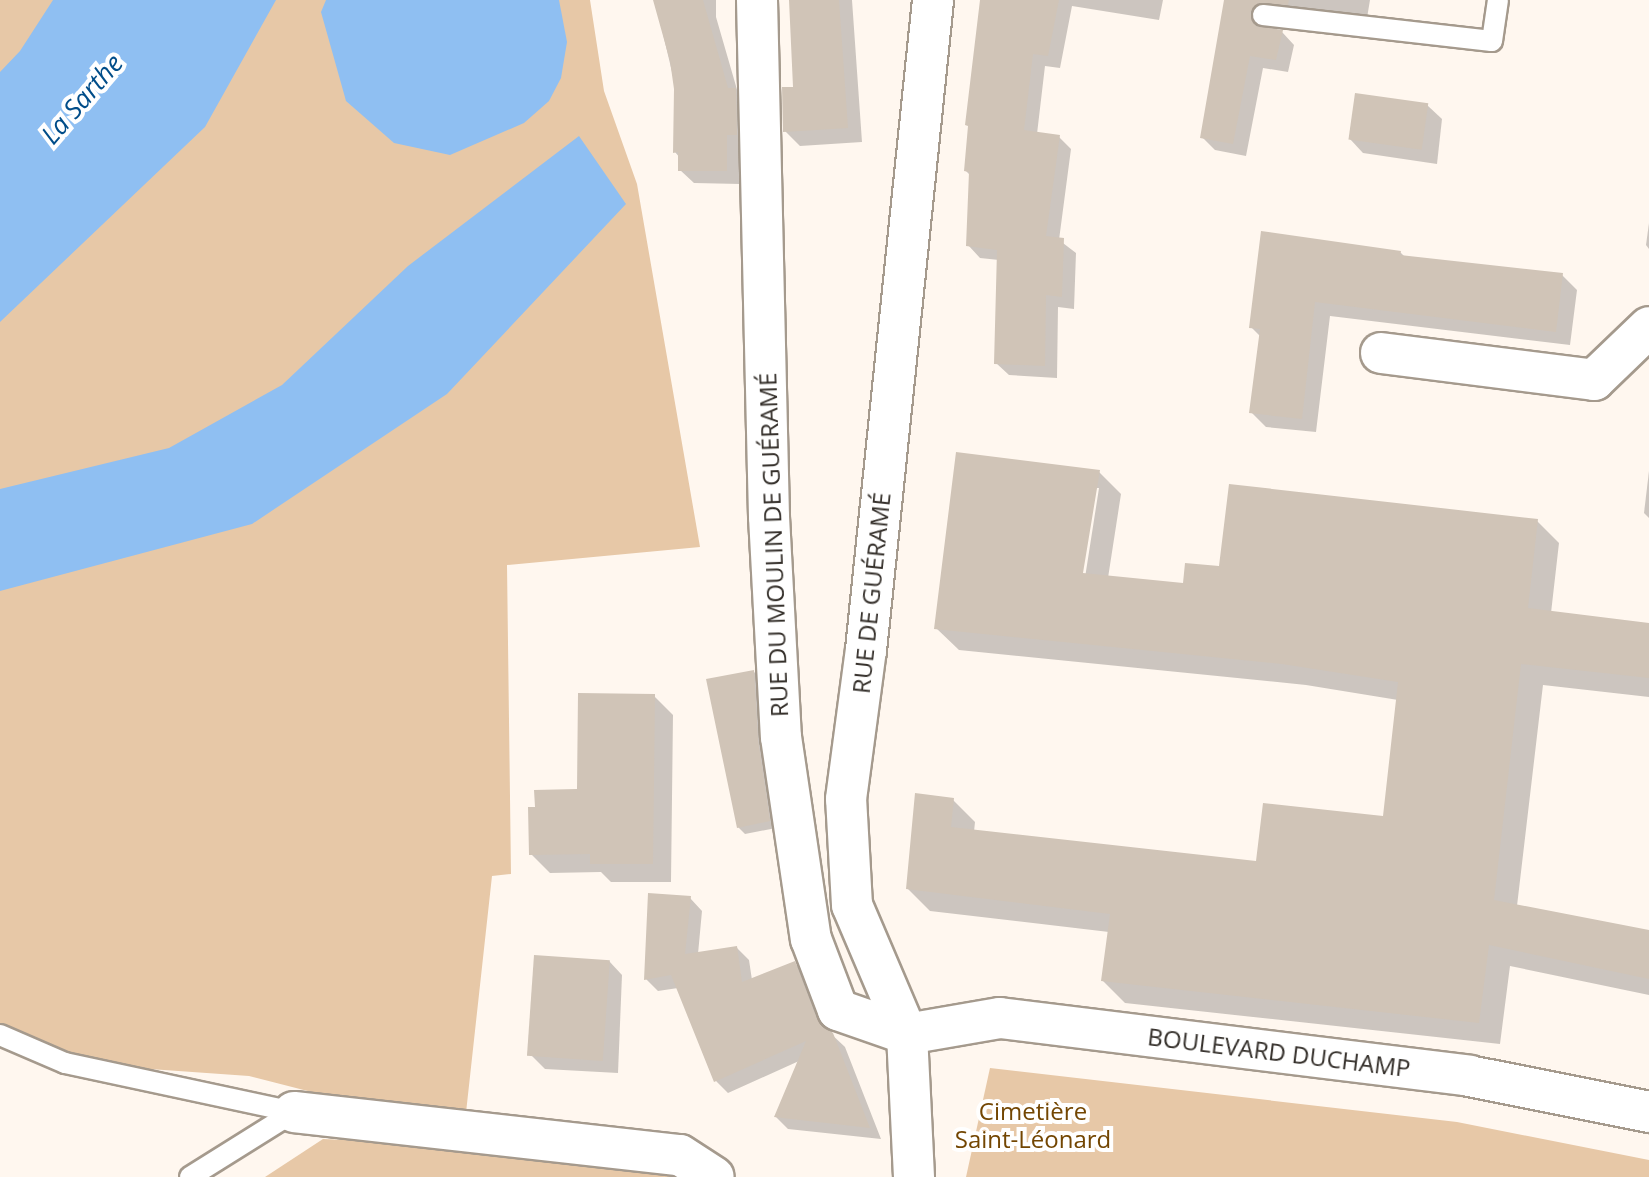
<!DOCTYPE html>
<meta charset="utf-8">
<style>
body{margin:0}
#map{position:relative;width:1649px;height:1177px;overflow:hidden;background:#fff7ef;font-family:"Open Sans",sans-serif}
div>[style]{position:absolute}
.green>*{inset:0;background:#e7c8a7}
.water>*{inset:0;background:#8fbff2}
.shadow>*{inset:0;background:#0003}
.building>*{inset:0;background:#d0c4b7;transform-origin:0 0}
.roads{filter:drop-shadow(2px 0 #a59a8d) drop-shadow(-2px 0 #a59a8d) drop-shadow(0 2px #a59a8d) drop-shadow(0 -2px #a59a8d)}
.lane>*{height:20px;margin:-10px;padding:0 10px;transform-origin:10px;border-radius:10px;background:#fff}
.street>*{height:40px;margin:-20px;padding:0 20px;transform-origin:20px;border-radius:20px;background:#fff}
span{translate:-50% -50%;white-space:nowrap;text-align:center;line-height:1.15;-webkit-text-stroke:8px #fff;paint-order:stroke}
.street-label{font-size:24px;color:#332e29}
.park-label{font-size:24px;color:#734602}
.water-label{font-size:26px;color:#004d89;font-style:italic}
</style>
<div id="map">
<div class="green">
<i style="clip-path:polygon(0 0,590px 0,604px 91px,637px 184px,700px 547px,507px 565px,511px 874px,492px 876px,464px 1131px,249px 1076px,65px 1063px,0 1034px)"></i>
<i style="clip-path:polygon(990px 1068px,1457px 1122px,1649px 1160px,1649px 1177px,966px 1177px)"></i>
<i style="clip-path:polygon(323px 1139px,680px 1155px,714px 1177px,265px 1177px)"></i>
</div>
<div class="water">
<i style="clip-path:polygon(53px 0,276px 0,205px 127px,0 322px,0 72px,20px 51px)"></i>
<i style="clip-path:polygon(326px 0,559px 0,567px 42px,561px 78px,549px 101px,524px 123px,450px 155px,394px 143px,346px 101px,321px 12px)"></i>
<i style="clip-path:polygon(579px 136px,626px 204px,447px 394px,252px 524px,0 591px,0 489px,169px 448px,282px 385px,408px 266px)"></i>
</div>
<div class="shadow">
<i style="clip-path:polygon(655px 0,716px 0,716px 17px,738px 93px,749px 104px,750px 148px,740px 148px,740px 184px,694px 183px,680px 170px,680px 158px,675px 152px,676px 89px)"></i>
<i style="clip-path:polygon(791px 0,852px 0,862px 142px,800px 146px,785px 131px,795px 89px)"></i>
<i style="clip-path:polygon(981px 0,1163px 0,1159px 20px,1072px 6px,1060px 68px,1045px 66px,1037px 134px,1059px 137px,1071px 149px,1059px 240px,1076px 253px,1074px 309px,1058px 307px,1057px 378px,1009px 375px,996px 363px,999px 260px,980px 258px,968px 245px,971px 176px,966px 171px)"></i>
<i style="clip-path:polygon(1226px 0,1370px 0,1367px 18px,1302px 9px,1301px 17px,1264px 21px,1263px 29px,1282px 32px,1294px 45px,1288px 72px,1263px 68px,1246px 156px,1215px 150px,1202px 137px)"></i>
<i style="clip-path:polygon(1427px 105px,1442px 119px,1437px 164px,1363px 153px,1349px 138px)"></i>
<i style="clip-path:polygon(1649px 223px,1649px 249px,1646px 245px)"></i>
<i style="clip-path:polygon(1400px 252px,1405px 257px,1562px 275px,1577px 290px,1570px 345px,1330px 316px,1316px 432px,1266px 427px,1251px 412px,1261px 337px,1251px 327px)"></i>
<i style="clip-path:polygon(1649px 471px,1649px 518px,1644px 513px)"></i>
<i style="clip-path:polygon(evenodd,1099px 472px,1121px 494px,1108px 578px,1185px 585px,1221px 568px,1537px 521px,1559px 543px,1551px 613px,1649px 626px,1649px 697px,1543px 685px,1517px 906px,1649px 933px,1649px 995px,1510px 966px,1500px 1044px,1125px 1003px,1103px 981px,1109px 932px,930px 911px,908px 889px,953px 800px,975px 822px,974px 832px,1258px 863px,1385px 818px,1398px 700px,1306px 685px,959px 650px,936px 628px,1099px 472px,1095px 488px,1099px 488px,1084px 584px,1080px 583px,1095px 488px)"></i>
<i style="clip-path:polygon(754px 672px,761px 679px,776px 828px,745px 834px,738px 827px)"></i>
<i style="clip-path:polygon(654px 696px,673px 715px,671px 882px,611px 882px,601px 872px,550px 873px,531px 854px)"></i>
<i style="clip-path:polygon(690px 898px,702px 911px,698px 954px,737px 948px,749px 960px,752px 980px,794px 963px,807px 975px,828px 1031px,845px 1047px,881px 1139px,788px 1129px,776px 1117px,799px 1061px,728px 1093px,716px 1081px,678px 988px,658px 991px,646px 979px)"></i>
<i style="clip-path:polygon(609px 961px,622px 975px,618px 1073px,545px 1069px,531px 1055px)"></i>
</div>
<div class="building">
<i style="clip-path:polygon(653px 0,703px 0,728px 88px,736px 88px,737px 135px,727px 135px,727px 171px,678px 171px,678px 152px,673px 153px,674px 89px,670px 61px)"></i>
<i style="clip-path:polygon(789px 0,839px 0,848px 128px,783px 132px,782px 87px,793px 87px)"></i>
<i style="clip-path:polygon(980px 0,1059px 0,1048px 56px,1033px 54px,1024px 130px,1060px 135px,1046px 236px,1064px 238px,1062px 297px,1046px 295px,1045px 366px,994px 364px,997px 250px,966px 246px,969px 172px,964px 171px,968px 126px,965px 125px)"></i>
<i style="clip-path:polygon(1224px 0,1289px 0,1288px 5px,1259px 3px,1250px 13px,1256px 26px,1283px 30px,1276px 60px,1250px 56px,1233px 144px,1200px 138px)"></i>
<i style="left:1355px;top:93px;width:74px;height:47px;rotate:8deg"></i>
<i style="clip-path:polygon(1261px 231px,1401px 251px,1400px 255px,1563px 273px,1556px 332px,1315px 302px,1302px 419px,1249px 413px,1260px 329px,1249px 328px)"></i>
<i style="clip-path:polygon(956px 452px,1100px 470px,1083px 573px,1183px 583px,1185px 563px,1219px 566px,1229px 484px,1538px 519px,1528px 608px,1649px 623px,1649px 678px,1521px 664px,1494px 900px,1649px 930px,1649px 979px,1489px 945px,1479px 1023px,1101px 981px,1110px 914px,906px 889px,915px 793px,954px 798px,951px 827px,1256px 861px,1263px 803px,1383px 816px,1398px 682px,1282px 664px,934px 629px)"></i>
<i style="clip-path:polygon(754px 670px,758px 740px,770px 821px,737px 828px,706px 679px)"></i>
<i style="clip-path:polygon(578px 693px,655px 694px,653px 864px,590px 864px,590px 854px,529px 855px,528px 807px,535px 807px,534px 790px,577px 789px)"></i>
<i style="clip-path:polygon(648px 893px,691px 896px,685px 954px,737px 946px,742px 982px,795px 961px,817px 1019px,833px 1033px,870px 1128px,774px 1117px,806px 1041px,714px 1082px,671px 975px,644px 980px)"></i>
<i style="left:534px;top:955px;width:76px;height:101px;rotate:4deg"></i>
</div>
<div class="roads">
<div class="lane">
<i style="left:1263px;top:15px;width:230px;rotate:6.5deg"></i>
<i style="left:1492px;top:41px;width:41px;rotate:-81.7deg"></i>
<i style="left:0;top:1035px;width:71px;rotate:23.3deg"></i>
<i style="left:65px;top:1063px;width:234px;rotate:12.1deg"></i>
<i style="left:190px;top:1177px;width:123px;rotate:-32deg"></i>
</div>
<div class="street">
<i style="left:757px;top:0;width:517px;rotate:88.67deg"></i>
<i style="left:769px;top:517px;width:220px;rotate:86.9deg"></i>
<i style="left:781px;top:737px;width:204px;rotate:81.6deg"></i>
<i style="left:811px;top:939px;width:76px;rotate:69.2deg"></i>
<i style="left:838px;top:1010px;width:73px;rotate:19.2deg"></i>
<i style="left:907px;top:1034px;width:94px;rotate:-9.8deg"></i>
<i style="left:1000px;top:1018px;width:473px;rotate:7deg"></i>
<i style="left:1469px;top:1076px;width:184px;rotate:11.3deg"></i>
<i style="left:1381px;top:353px;width:215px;rotate:7.2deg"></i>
<i style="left:1594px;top:380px;width:76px;rotate:-43.9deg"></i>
<i style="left:294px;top:1112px;width:388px;rotate:6.4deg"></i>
<i style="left:680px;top:1155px;width:40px;rotate:32.9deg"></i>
<i style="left:914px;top:1177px;width:143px;rotate:-92.8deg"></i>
<i style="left:907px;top:1034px;width:140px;rotate:-113.1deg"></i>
<i style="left:852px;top:905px;width:106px;rotate:-93.2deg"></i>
<i style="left:846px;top:799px;width:150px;rotate:-82.4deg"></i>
<i style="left:866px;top:650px;width:653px;rotate:-84.11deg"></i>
</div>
</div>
<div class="street-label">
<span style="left:773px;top:545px;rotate:-92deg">RUE DU MOULIN DE GUÉRAMÉ</span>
<span style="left:871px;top:593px;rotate:-84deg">RUE DE GUÉRAMÉ</span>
<span style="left:1279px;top:1052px;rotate:7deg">BOULEVARD DUCHAMP</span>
</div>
<div class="park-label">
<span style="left:1033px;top:1125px">Cimetière<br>Saint-Léonard</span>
</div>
<div class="water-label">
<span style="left:82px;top:99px;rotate:-49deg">La Sarthe</span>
</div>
</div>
